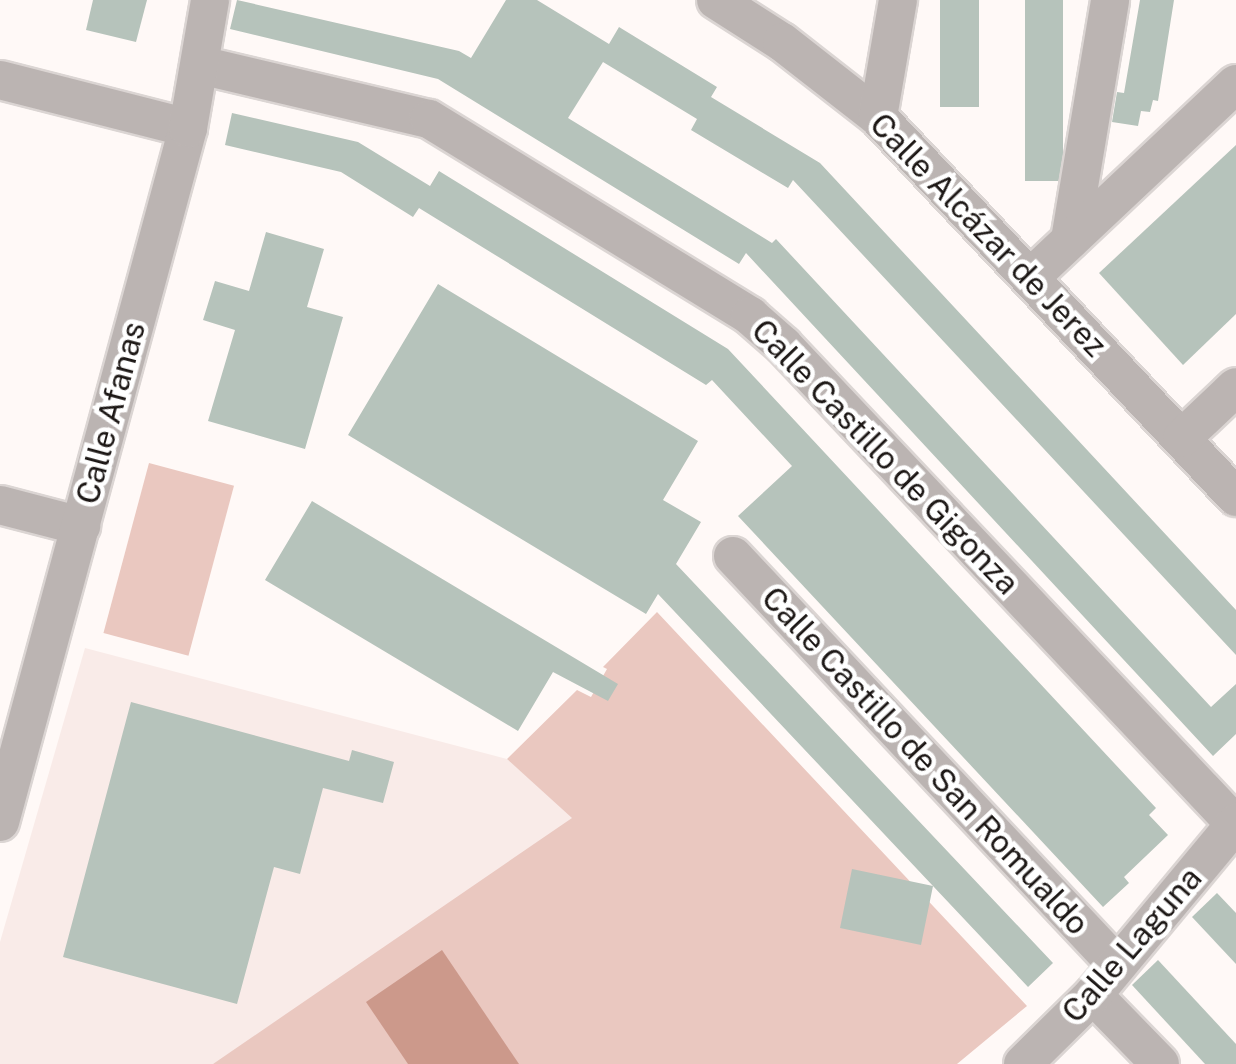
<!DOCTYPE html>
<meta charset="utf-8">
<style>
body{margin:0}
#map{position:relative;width:1236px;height:1064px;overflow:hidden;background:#fff9f7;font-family:"Public Sans",sans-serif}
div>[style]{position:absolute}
.built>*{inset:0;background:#f9ebe8}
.green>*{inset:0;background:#eac8c0;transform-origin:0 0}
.water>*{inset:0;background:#cc998b}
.building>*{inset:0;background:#b6c3bb;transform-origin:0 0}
.roads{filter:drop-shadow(2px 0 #dbd5d3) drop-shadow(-2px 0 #dbd5d3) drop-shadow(0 2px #dbd5d3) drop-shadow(0 -2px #dbd5d3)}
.minor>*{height:38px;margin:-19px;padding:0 19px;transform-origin:19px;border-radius:19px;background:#bbb4b2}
span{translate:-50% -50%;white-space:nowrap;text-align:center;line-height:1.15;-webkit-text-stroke:9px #fff;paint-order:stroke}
.street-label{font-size:32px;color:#1c1715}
</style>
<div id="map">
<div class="built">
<i style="clip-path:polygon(85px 648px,507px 759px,574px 818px,214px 1064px,0 1064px,0 942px)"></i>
</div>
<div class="green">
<i style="left:149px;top:463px;width:88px;height:176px;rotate:15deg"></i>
<i style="clip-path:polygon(657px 612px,1027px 1006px,957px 1064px,213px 1064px,572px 818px,507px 759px,577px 690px,591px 697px,607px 669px,603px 667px)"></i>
</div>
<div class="water">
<i style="clip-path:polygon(442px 950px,519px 1064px,408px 1064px,366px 1002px)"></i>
</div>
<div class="building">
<i style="clip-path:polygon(93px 0,147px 0,136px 42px,86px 30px)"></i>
<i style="clip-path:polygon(237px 0,459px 51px,471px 58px,506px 0,537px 0,609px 44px,619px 27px,717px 87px,711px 97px,820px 163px,1236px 610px,1236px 655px,793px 180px,788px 188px,691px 130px,697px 119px,603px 62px,568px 118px,772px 243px,776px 239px,1211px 707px,1236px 684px,1236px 734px,1213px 756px,746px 253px,739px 264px,438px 79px,230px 29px)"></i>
<i style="left:940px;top:0;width:39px;height:107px"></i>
<i style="left:1025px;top:0;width:38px;height:181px"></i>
<i style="clip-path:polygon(1140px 0,1174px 0,1158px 101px,1153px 100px,1150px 112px,1141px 111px,1138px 126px,1112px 122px,1117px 92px,1124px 93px)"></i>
<i style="clip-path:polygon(232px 113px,358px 142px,430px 186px,439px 171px,728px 349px,1156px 808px,1149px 815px,1168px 835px,1124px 877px,1129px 883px,1103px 907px,738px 516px,792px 466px,712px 380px,706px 385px,419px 208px,413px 217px,341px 172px,225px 145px)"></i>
<i style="clip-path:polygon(1236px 145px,1236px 314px,1183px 365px,1099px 273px)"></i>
<i style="clip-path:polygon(266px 232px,324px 249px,307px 307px,343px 317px,305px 449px,208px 421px,235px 330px,203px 320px,215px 281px,249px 291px)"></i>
<i style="clip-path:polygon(438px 284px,698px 441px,663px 500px,701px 522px,676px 564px,1053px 963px,1028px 987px,933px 886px,921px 945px,840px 928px,852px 869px,933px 886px,658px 594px,646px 614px,348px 435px)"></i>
<i style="clip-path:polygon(312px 501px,618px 684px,608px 701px,553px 672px,518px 731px,265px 580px)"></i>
<i style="clip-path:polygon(131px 702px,349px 761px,352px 750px,394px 762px,383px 803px,323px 788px,300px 874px,274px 867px,237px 1004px,63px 957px)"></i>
<i style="clip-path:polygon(1217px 893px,1236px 913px,1236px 964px,1192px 917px)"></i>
<i style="clip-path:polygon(1158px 960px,1236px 1044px,1236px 1064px,1205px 1064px,1132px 985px)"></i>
</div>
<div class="roads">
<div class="minor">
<i style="left:716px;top:0;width:78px;rotate:32.5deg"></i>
<i style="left:782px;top:42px;width:122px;rotate:38deg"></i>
<i style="left:878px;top:117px;width:522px;rotate:46.71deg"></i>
<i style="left:200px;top:65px;width:235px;rotate:13.3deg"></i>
<i style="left:429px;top:119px;width:377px;rotate:31.5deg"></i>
<i style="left:750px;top:316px;width:44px;rotate:41.3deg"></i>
<i style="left:783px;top:345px;width:659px;rotate:46.66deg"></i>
<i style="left:0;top:80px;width:194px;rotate:14.3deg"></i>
<i style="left:878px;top:117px;width:119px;rotate:-80.3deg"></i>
<i style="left:1070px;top:240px;width:243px;rotate:-80.5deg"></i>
<i style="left:1030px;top:278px;width:283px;rotate:-43.3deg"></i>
<i style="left:1182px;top:438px;width:74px;rotate:-43.4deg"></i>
<i style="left:0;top:505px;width:84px;rotate:14.5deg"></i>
<i style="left:733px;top:556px;width:561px;rotate:46.81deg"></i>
<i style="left:0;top:822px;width:719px;rotate:-74.84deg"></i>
<i style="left:188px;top:128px;width:130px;rotate:-80.2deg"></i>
<i style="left:1093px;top:995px;width:96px;rotate:45.8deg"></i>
<i style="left:1023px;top:1064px;width:98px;rotate:-44.6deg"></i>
<i style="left:1093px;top:995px;width:224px;rotate:-50.3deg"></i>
</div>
</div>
<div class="street-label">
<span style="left:988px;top:235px;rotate:46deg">Calle Alcázar de Jerez</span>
<span style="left:111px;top:413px;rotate:-75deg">Calle Afanas</span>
<span style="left:885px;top:457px;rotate:46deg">Calle Castillo de Gigonza</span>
<span style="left:925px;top:761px;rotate:47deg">Calle Castillo de San Romualdo</span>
<span style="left:1132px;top:945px;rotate:-49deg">Calle Laguna</span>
</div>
</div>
